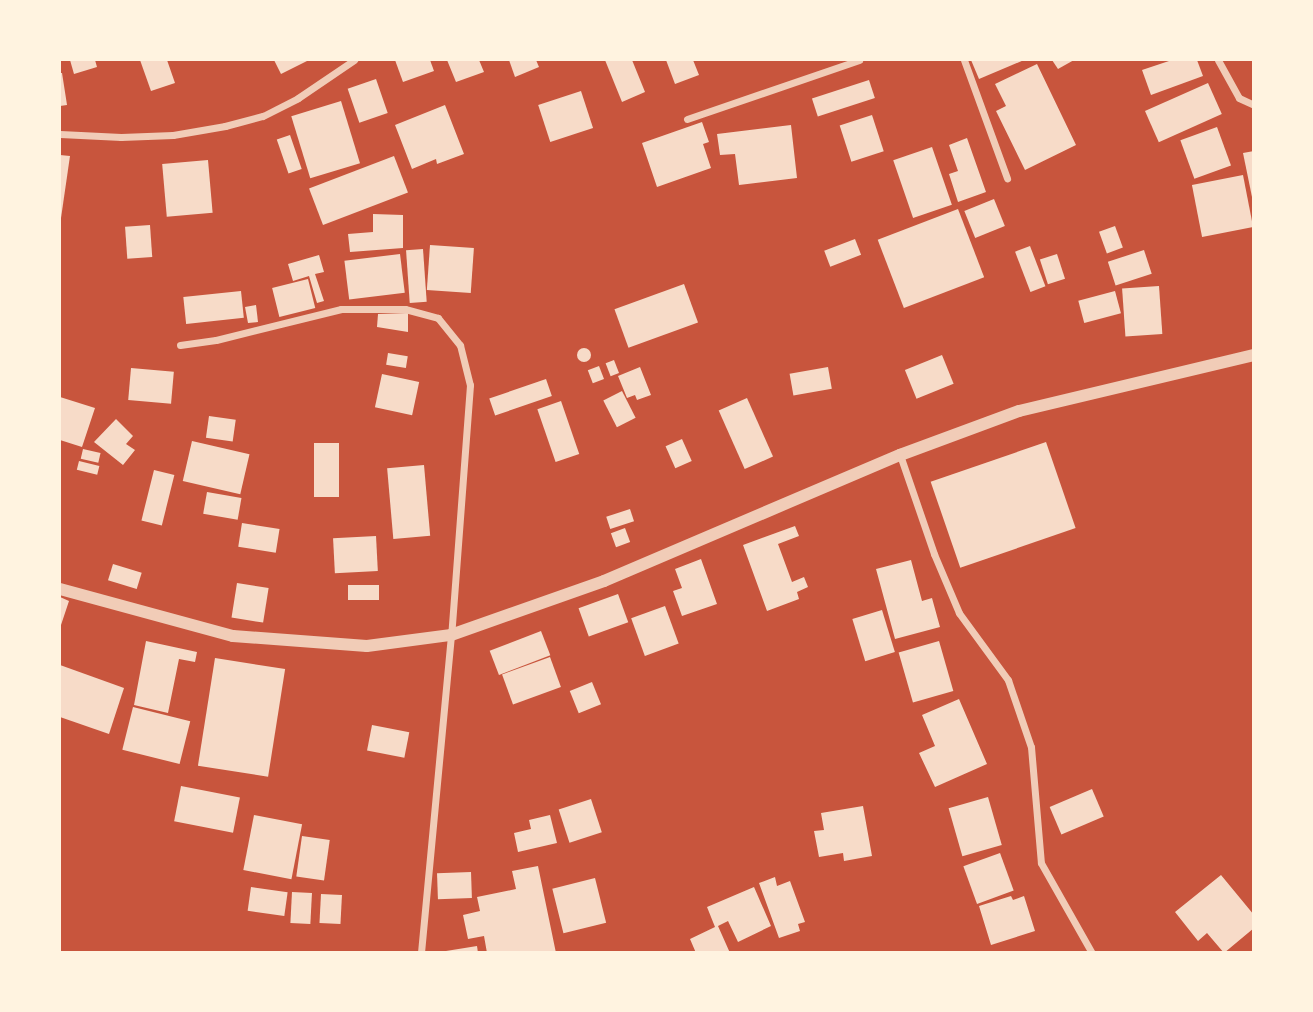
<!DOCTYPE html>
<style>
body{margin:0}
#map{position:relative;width:1313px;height:1012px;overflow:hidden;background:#c8553d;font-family:Figtree,sans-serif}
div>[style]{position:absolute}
.building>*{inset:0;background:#f7dbc8;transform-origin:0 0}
.round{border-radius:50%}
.minor>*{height:7px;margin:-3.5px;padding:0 3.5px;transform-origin:3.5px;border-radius:3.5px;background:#f1ccb7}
.tertiary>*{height:12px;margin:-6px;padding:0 6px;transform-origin:6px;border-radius:6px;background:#f1ccb7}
span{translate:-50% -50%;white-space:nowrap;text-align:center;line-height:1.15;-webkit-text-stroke:5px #fff3e0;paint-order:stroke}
.frame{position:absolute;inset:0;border:61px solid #fff3e0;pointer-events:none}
</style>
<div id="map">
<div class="building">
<i style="clip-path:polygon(70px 60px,95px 60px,97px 67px,74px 74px)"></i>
<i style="clip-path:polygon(140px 60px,167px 60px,175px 83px,151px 91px)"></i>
<i style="clip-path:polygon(274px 60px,309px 60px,281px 74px)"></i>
<i style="clip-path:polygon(395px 60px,430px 60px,434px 71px,403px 82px)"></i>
<i style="clip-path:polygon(447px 60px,479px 60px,484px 72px,456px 82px)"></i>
<i style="clip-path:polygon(509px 60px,536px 60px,539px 67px,515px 77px)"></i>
<i style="clip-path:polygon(605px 60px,632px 60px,645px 92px,622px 102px)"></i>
<i style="clip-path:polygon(666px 60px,693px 60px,699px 75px,675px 84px)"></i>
<i style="clip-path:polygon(971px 60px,1024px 60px,979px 79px)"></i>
<i style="clip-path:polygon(1052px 60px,1074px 60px,1058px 69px)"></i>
<i style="clip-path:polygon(1172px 60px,1197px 60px,1203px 76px,1151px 95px,1142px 70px)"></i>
<i style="clip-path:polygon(1037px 64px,1076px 145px,1025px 170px,996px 111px,1006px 106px,995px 84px)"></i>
<i style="clip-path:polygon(60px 73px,62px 73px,67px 105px,60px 106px)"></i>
<i style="left:376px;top:79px;width:36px;height:30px;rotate:71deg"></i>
<i style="left:869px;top:80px;width:19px;height:60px;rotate:72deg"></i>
<i style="left:1208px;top:83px;width:34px;height:69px;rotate:66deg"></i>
<i style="left:581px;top:91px;width:39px;height:45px;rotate:72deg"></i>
<i style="left:341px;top:101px;width:65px;height:52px;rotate:73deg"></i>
<i style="clip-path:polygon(445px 105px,464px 154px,437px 164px,436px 159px,412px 169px,395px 125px)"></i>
<i style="left:872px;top:115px;width:38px;height:34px;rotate:72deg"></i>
<i style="clip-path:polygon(702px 122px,709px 142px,703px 144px,711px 168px,657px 187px,642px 143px)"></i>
<i style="clip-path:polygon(791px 125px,797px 178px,739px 185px,735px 154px,720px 155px,717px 134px)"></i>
<i style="left:1217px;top:127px;width:41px;height:39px;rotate:70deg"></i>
<i style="left:290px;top:135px;width:36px;height:14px;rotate:71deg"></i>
<i style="clip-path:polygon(967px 138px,986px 192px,958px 202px,949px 174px,958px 171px,949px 145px)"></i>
<i style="left:932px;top:147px;width:61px;height:41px;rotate:71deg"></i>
<i style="clip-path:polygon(1254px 151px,1254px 196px,1252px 197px,1243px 153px)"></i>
<i style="clip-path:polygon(60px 155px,70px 156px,61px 218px,60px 217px)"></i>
<i style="left:394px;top:156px;width:39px;height:91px;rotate:69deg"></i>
<i style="left:208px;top:160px;width:53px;height:46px;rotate:85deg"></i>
<i style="left:1243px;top:175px;width:53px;height:52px;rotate:79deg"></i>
<i style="left:994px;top:199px;width:29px;height:32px;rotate:68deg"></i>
<i style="left:958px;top:209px;width:73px;height:86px;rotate:69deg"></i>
<i style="clip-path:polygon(373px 214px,403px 215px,403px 248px,350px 252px,348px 234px,373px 232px)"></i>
<i style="left:150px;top:225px;width:32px;height:25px;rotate:86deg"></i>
<i style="left:1115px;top:226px;width:23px;height:17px;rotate:70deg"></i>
<i style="left:855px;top:239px;width:17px;height:33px;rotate:69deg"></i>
<i style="left:430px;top:245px;width:44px;height:45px;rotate:4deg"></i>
<i style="left:1030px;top:246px;width:43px;height:16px;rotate:69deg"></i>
<i style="left:423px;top:249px;width:53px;height:17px;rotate:86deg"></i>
<i style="left:1144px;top:250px;width:25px;height:38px;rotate:72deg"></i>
<i style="left:400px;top:254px;width:39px;height:56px;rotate:83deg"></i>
<i style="left:1057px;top:254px;width:26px;height:18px;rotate:72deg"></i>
<i style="clip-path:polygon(319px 255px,324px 272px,315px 274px,324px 301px,317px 303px,309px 276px,293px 281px,288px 264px)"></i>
<i style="left:308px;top:279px;width:30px;height:37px;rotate:76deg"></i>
<i style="left:684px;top:284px;width:41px;height:74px;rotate:70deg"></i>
<i style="left:1159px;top:286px;width:48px;height:37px;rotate:86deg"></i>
<i style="left:241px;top:291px;width:27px;height:58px;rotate:84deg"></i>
<i style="left:1115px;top:291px;width:23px;height:38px;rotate:75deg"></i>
<i style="clip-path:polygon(256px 305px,258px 322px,248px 323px,245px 307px)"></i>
<i style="clip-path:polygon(408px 313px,408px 332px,377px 327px,378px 314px)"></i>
<i class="round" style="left:577px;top:348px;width:14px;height:14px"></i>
<i style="left:388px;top:353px;width:20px;height:12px;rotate:9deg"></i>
<i style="left:942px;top:355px;width:31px;height:40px;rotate:68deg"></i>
<i style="left:614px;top:360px;width:14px;height:9px;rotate:69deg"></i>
<i style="left:599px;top:366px;width:14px;height:12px;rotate:69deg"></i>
<i style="clip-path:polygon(640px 367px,651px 395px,637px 400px,635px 395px,627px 398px,618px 376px)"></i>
<i style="left:828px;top:367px;width:22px;height:39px;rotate:80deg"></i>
<i style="left:131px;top:368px;width:43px;height:32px;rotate:5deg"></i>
<i style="left:382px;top:374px;width:38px;height:34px;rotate:12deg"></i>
<i style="left:546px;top:379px;width:18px;height:60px;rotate:71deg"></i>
<i style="left:622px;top:391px;width:30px;height:21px;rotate:63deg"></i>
<i style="clip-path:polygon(60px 397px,95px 408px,82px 447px,60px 440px)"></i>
<i style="left:747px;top:398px;width:64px;height:31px;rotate:66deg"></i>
<i style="left:561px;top:401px;width:56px;height:25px;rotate:71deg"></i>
<i style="left:209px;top:416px;width:27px;height:22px;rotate:8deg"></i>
<i style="clip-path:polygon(116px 419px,133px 436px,126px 444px,135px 450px,123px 465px,94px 442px)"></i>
<i style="left:682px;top:439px;width:24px;height:18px;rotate:66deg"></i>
<i style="left:192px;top:441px;width:59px;height:41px;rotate:13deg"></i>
<i style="left:1046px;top:442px;width:91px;height:122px;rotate:71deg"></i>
<i style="left:314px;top:443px;width:25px;height:54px"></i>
<i style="left:83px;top:449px;width:18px;height:10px;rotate:13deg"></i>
<i style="left:79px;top:461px;width:21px;height:9px;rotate:14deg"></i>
<i style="left:424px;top:465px;width:71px;height:37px;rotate:85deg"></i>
<i style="left:154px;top:470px;width:21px;height:52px;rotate:14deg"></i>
<i style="left:207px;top:492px;width:35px;height:22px;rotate:10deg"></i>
<i style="left:630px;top:509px;width:13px;height:25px;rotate:72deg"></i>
<i style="left:242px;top:523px;width:38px;height:24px;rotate:9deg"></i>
<i style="clip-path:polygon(795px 526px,799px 536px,778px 544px,792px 582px,804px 577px,808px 587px,797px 592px,799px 599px,767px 611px,743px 545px)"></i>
<i style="left:625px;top:528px;width:15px;height:15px;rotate:70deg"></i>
<i style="left:376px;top:536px;width:35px;height:43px;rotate:87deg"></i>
<i style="clip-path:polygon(701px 559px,717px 604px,682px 616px,673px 591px,682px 588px,675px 569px)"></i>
<i style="clip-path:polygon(911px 560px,922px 601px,932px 598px,940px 627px,895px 639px,876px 569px)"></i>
<i style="left:113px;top:564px;width:30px;height:17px;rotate:17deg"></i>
<i style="left:237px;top:583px;width:32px;height:35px;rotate:9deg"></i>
<i style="left:379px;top:585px;width:15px;height:31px;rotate:90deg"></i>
<i style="left:618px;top:594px;width:30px;height:42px;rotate:70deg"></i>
<i style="clip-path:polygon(60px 597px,69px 601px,60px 628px)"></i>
<i style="left:665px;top:606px;width:40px;height:36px;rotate:70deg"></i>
<i style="left:882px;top:610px;width:44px;height:31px;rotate:73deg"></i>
<i style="left:541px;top:631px;width:26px;height:55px;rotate:69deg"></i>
<i style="clip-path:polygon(146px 641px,197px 652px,195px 662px,179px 659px,168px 713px,134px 705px)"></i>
<i style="left:939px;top:641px;width:52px;height:42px;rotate:74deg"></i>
<i style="left:550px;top:657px;width:32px;height:51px;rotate:70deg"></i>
<i style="left:215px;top:658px;width:71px;height:109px;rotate:9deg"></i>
<i style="clip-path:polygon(60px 665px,124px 688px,109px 734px,60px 717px)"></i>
<i style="left:592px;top:682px;width:24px;height:24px;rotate:68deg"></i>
<i style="clip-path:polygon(959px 699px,987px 764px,935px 787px,919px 753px,935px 746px,922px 715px)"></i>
<i style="left:133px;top:707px;width:59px;height:44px;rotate:14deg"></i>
<i style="left:372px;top:725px;width:38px;height:26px;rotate:11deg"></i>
<i style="left:181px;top:786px;width:60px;height:36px;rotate:11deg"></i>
<i style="left:1092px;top:789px;width:30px;height:46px;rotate:67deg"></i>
<i style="left:988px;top:797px;width:50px;height:41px;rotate:74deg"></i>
<i style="left:591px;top:799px;width:35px;height:34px;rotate:72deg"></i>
<i style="clip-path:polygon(863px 806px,872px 856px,844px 861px,843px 853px,819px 857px,814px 831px,824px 830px,821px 813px)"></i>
<i style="left:254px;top:815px;width:49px;height:56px;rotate:11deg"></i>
<i style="clip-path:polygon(550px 815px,557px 843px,518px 852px,514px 833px,531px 829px,529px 820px)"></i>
<i style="left:302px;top:836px;width:28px;height:41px;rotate:8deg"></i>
<i style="left:1000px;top:853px;width:40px;height:39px;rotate:70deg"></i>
<i style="clip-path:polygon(538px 866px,556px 953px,487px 953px,484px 936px,468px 939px,463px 915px,480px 911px,477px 897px,516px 889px,512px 871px)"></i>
<i style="left:471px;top:872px;width:26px;height:34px;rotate:88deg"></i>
<i style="clip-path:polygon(1221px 875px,1254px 915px,1254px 928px,1224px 953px,1207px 933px,1198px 941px,1175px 912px)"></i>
<i style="clip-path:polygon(775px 877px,777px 886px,790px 881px,805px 922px,798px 924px,800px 931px,779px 938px,759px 883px)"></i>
<i style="left:595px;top:878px;width:46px;height:44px;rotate:76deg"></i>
<i style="left:251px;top:887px;width:37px;height:24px;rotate:8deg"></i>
<i style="clip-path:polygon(754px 887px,771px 926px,738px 942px,728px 921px,718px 926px,730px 953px,696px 953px,690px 939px,715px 927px,707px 907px)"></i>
<i style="left:292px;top:892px;width:20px;height:31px;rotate:3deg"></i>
<i style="left:321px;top:894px;width:21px;height:29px;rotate:3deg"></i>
<i style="clip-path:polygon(1011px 896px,1013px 900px,1024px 896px,1035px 931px,991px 945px,979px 906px)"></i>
<i style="clip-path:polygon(477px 946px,478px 953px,446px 953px,446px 951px)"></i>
</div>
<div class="minor">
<i style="left:964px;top:60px;width:126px;rotate:70deg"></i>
<i style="left:1218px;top:60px;width:43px;rotate:61.1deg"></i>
<i style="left:1239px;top:98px;width:17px;rotate:25deg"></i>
<i style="left:687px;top:119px;width:182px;rotate:-18.9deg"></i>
<i style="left:60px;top:134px;width:61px;rotate:2.8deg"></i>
<i style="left:121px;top:137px;width:52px;rotate:-2.2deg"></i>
<i style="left:173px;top:135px;width:53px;rotate:-9.8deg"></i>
<i style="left:225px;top:126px;width:39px;rotate:-15deg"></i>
<i style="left:263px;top:116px;width:39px;rotate:-27deg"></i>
<i style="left:298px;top:98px;width:68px;rotate:-34.2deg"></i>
<i style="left:180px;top:345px;width:36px;rotate:-8deg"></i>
<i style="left:216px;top:340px;width:129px;rotate:-13.9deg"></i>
<i style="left:341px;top:309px;width:64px"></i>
<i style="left:405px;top:309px;width:34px;rotate:15deg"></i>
<i style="left:438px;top:318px;width:35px;rotate:51deg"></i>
<i style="left:460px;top:345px;width:41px;rotate:76deg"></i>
<i style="left:470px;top:385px;width:251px;rotate:94.3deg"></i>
<i style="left:451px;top:635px;width:319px;rotate:95.4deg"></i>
<i style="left:900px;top:455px;width:105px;rotate:71deg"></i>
<i style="left:934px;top:554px;width:64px;rotate:67deg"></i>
<i style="left:959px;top:613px;width:83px;rotate:53.8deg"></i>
<i style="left:1008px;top:680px;width:71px;rotate:71.1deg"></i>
<i style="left:1031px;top:747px;width:116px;rotate:85.1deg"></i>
<i style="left:1041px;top:863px;width:103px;rotate:60.5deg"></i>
</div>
<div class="tertiary">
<i style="left:60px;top:589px;width:179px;rotate:15.2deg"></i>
<i style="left:233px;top:636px;width:134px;rotate:4.3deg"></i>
<i style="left:367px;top:646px;width:85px;rotate:-7.5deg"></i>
<i style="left:451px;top:635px;width:162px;rotate:-19.4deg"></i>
<i style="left:604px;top:581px;width:322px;rotate:-23.1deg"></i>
<i style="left:900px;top:455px;width:127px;rotate:-20.3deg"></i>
<i style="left:1019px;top:411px;width:242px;rotate:-13.4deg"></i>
</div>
<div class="frame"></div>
</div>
